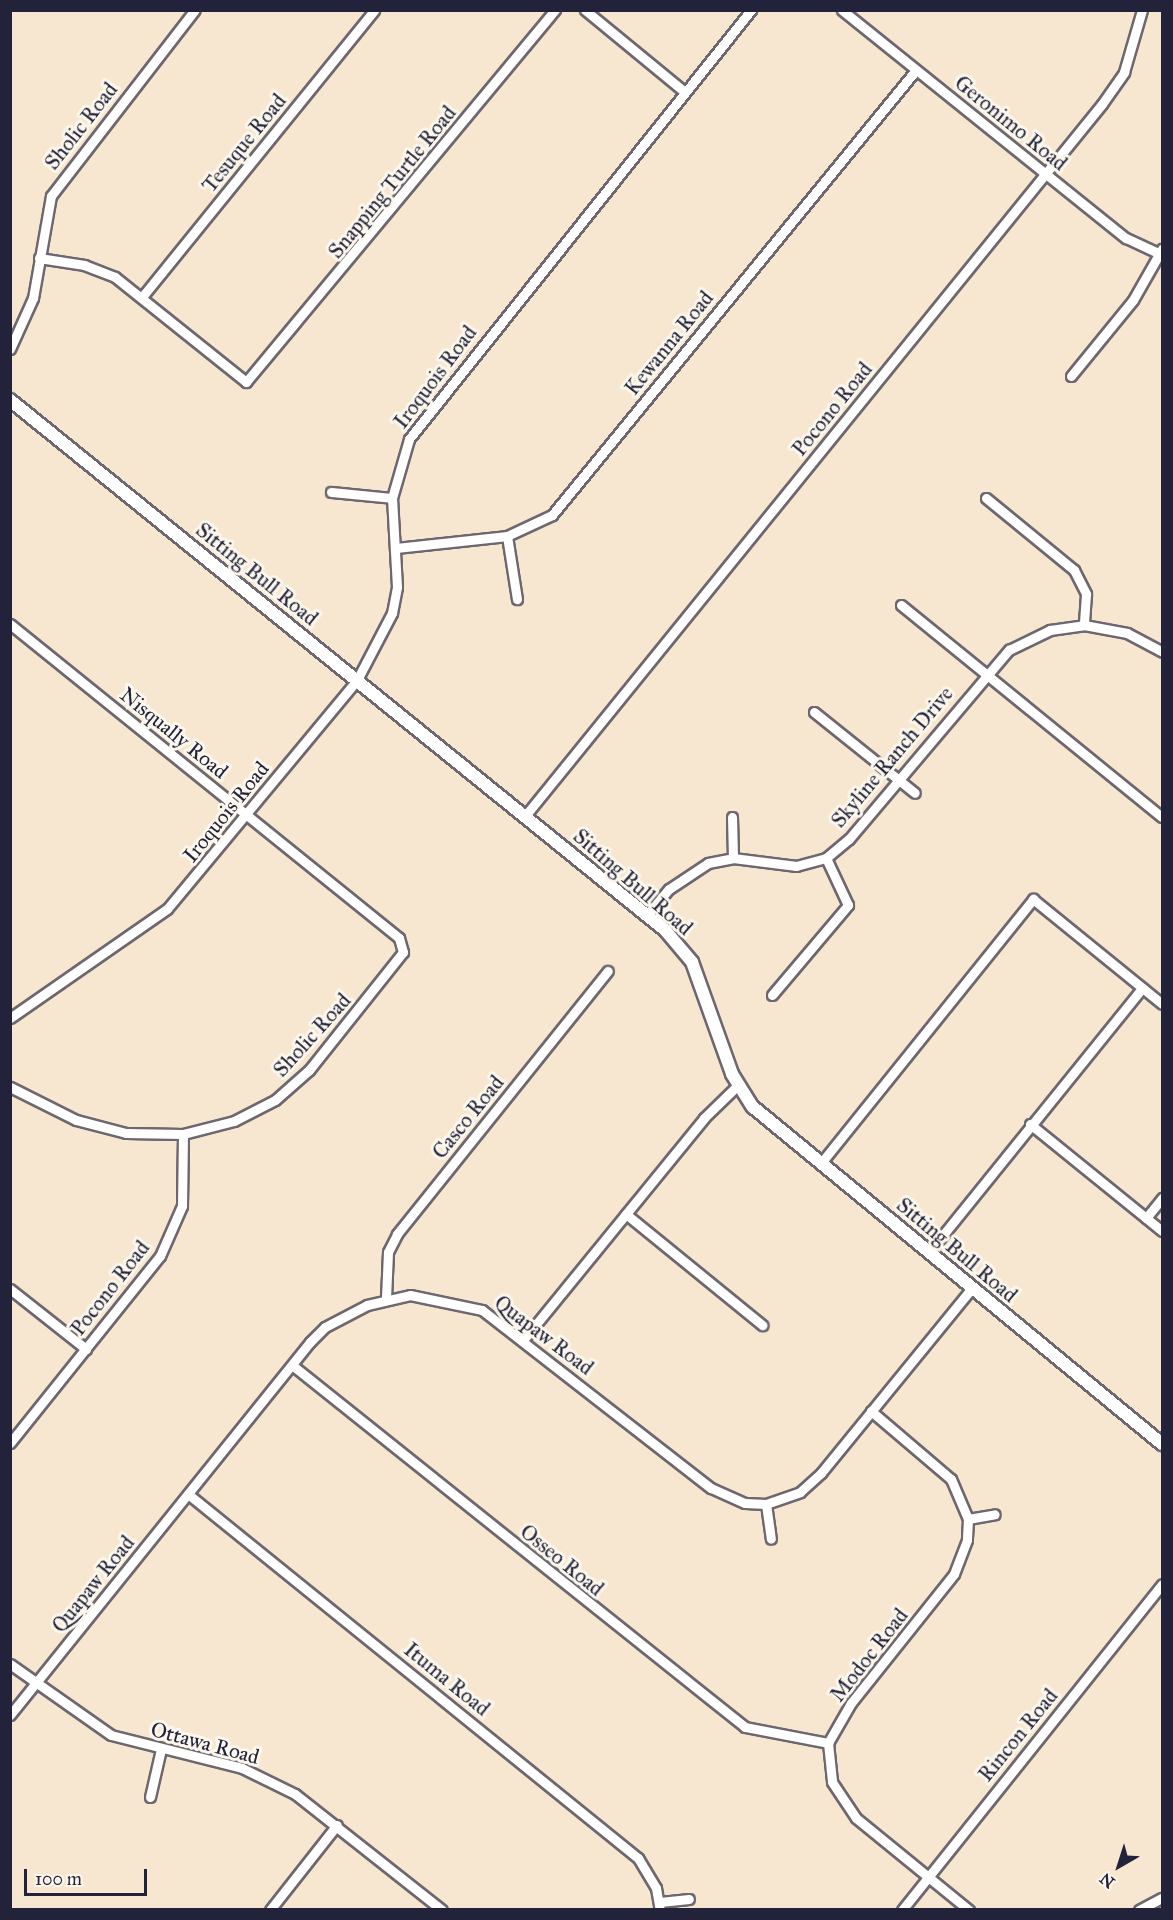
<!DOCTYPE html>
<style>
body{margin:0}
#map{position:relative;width:1173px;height:1920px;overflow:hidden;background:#f7e7d0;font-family:"IM FELL Great Primer",serif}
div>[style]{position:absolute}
.roads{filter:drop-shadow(2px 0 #6d676f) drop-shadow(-2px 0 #6d676f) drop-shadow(0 2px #6d676f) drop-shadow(0 -2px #6d676f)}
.minor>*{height:9px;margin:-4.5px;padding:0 4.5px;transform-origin:4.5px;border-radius:4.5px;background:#fff}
.tertiary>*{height:12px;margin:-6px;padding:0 6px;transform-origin:6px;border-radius:6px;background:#fff}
span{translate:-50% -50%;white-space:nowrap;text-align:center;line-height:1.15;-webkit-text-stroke:6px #fbf7ec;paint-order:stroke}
.street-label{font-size:21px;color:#22223b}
.frame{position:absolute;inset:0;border:12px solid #22223b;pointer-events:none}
.north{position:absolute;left:1089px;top:1836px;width:60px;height:60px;-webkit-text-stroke:4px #fbf7ec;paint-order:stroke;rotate:219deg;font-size:16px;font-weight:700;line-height:24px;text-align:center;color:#22223b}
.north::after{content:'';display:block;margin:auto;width:21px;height:27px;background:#22223b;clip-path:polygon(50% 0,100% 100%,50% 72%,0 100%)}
.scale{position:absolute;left:24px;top:1869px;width:123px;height:27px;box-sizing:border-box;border:3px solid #22223b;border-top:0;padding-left:8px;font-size:18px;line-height:21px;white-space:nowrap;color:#22223b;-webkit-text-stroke:4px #fbf7ec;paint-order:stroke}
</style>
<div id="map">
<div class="roads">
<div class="minor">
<i style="left:585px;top:10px;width:129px;rotate:39.4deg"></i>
<i style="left:842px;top:10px;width:364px;rotate:38.8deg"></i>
<i style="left:1126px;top:238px;width:40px;rotate:25deg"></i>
<i style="left:39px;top:258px;width:46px;rotate:8.8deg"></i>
<i style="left:84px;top:265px;width:33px;rotate:21deg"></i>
<i style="left:115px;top:277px;width:168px;rotate:38.7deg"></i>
<i style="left:246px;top:382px;width:484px;rotate:-50.3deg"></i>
<i style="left:142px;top:297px;width:369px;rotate:-51deg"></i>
<i style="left:10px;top:349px;width:56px;rotate:-65.7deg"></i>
<i style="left:33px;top:298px;width:104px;rotate:-80deg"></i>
<i style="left:51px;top:196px;width:235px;rotate:-52.3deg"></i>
<i style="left:1071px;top:376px;width:98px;rotate:-50.8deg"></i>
<i style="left:1133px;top:300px;width:59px;rotate:-60.4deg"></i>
<i style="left:331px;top:492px;width:61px;rotate:5.6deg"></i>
<i style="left:986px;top:498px;width:114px;rotate:39.3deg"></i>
<i style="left:1074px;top:570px;width:27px;rotate:63deg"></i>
<i style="left:1086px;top:594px;width:31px;rotate:94deg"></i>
<i style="left:507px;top:536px;width:64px;rotate:81deg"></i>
<i style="left:396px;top:548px;width:112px;rotate:-6.2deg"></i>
<i style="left:507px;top:536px;width:50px;rotate:-25deg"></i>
<i style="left:552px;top:515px;width:575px;rotate:-50.72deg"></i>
<i style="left:901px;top:605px;width:336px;rotate:39.1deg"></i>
<i style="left:10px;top:624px;width:500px;rotate:38.9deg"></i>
<i style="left:399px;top:938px;width:15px;rotate:74deg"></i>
<i style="left:403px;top:952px;width:151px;rotate:128.5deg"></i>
<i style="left:309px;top:1070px;width:45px;rotate:138.6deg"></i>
<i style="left:275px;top:1100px;width:46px;rotate:152.9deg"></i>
<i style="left:234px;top:1121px;width:53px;rotate:165.7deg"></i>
<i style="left:183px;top:1134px;width:57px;rotate:-179deg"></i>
<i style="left:126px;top:1133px;width:52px;rotate:-165.4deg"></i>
<i style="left:76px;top:1120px;width:74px;rotate:-153.4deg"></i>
<i style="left:814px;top:712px;width:129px;rotate:38.7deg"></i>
<i style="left:525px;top:816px;width:916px;rotate:-50.98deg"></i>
<i style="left:1102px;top:104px;width:39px;rotate:-55deg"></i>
<i style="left:1124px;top:72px;width:65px;rotate:-73.8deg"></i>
<i style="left:732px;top:817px;width:41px;rotate:88.6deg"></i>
<i style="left:647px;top:915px;width:34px;rotate:-50deg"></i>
<i style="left:669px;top:889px;width:47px;rotate:-33.7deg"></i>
<i style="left:708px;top:863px;width:25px;rotate:-11deg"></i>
<i style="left:733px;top:858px;width:64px;rotate:7.2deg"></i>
<i style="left:796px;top:866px;width:31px;rotate:-15deg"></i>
<i style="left:826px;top:858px;width:30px;rotate:-40deg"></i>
<i style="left:849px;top:839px;width:248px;rotate:-49.8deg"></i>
<i style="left:1009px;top:650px;width:46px;rotate:-26deg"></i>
<i style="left:1050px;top:630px;width:34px;rotate:-8deg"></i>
<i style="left:1084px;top:625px;width:44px;rotate:10.5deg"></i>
<i style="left:1127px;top:633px;width:40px;rotate:28deg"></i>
<i style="left:772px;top:995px;width:118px;rotate:-49.8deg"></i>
<i style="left:848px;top:905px;width:52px;rotate:-115.1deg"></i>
<i style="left:10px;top:1018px;width:191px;rotate:-34.8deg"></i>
<i style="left:167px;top:909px;width:298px;rotate:-50.3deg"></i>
<i style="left:357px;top:680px;width:76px;rotate:-62.4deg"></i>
<i style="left:392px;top:613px;width:26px;rotate:-79deg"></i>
<i style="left:397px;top:587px;width:89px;rotate:-93.2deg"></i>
<i style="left:392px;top:498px;width:61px;rotate:-73.9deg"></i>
<i style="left:409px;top:439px;width:549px;rotate:-51.44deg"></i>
<i style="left:1030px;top:1124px;width:170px;rotate:39deg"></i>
<i style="left:821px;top:1163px;width:339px;rotate:-51.2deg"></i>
<i style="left:1033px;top:899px;width:166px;rotate:39.1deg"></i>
<i style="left:626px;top:1214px;width:176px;rotate:39.2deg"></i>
<i style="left:1146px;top:1218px;width:26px;rotate:-51deg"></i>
<i style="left:930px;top:1251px;width:338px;rotate:-51.1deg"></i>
<i style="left:10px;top:1289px;width:97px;rotate:38.3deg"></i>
<i style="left:386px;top:1298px;width:46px;rotate:-87.5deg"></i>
<i style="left:388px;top:1252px;width:20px;rotate:-63deg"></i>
<i style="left:397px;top:1234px;width:337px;rotate:-51.3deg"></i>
<i style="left:524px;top:1339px;width:285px;rotate:-50.8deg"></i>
<i style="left:704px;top:1118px;width:46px;rotate:-44.1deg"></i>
<i style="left:292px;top:1365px;width:580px;rotate:38.63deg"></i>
<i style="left:745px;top:1727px;width:85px;rotate:10.9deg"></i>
<i style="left:871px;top:1411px;width:105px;rotate:40.4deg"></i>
<i style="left:951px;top:1479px;width:43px;rotate:67deg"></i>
<i style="left:968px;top:1519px;width:21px;rotate:93deg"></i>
<i style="left:967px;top:1540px;width:36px;rotate:111deg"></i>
<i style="left:954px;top:1574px;width:165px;rotate:128.6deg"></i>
<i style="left:851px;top:1703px;width:46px;rotate:119.9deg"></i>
<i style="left:828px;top:1743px;width:39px;rotate:84deg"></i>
<i style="left:832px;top:1782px;width:43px;rotate:56.3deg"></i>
<i style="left:856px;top:1818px;width:146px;rotate:39.2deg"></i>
<i style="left:10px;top:1443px;width:240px;rotate:-51.3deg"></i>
<i style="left:160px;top:1256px;width:55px;rotate:-66.3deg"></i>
<i style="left:182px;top:1206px;width:72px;rotate:-89.2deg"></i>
<i style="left:188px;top:1494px;width:579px;rotate:38.97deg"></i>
<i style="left:638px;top:1858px;width:35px;rotate:59deg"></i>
<i style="left:656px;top:1888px;width:22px;rotate:80deg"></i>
<i style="left:766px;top:1504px;width:35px;rotate:82deg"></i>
<i style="left:968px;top:1519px;width:27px;rotate:-10deg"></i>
<i style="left:10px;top:1664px;width:123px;rotate:35.1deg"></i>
<i style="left:111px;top:1735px;width:135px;rotate:14.1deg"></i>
<i style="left:242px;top:1768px;width:59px;rotate:26.1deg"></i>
<i style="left:295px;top:1794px;width:187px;rotate:38.3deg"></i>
<i style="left:10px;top:1715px;width:479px;rotate:-51.2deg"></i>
<i style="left:310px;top:1342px;width:21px;rotate:-45deg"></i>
<i style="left:325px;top:1327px;width:47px;rotate:-27.6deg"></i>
<i style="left:367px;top:1305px;width:44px;rotate:-13.1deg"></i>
<i style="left:410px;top:1295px;width:74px;rotate:11.8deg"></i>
<i style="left:482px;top:1310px;width:290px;rotate:37.9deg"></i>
<i style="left:711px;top:1488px;width:37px;rotate:24deg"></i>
<i style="left:745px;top:1503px;width:21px;rotate:3deg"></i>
<i style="left:766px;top:1504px;width:36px;rotate:-19deg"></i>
<i style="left:800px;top:1492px;width:28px;rotate:-42deg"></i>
<i style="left:821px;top:1473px;width:237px;rotate:-50.8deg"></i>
<i style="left:150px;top:1797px;width:49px;rotate:-77.1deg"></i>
<i style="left:660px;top:1902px;width:29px;rotate:-6deg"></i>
<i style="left:270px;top:1910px;width:108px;rotate:-51.8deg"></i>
<i style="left:902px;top:1910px;width:417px;rotate:-51.4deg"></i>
<i style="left:1139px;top:1910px;width:26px;rotate:-28deg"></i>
</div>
<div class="tertiary">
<i style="left:10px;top:400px;width:843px;rotate:38.98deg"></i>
<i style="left:665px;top:930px;width:42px;rotate:49.8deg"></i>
<i style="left:692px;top:962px;width:119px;rotate:70.3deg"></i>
<i style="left:732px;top:1074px;width:39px;rotate:58deg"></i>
<i style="left:753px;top:1107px;width:530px;rotate:39.49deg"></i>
</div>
</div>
<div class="street-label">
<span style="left:1011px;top:123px;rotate:39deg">Geronimo Road</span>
<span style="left:81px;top:126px;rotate:-52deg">Sholic Road</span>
<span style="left:244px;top:143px;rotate:-51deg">Tesuque Road</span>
<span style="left:392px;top:182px;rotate:-51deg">Snapping Turtle Road</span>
<span style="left:669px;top:343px;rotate:-51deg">Kewanna Road</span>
<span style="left:435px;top:377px;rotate:-53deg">Iroquois Road</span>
<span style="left:832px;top:409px;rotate:-51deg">Pocono Road</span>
<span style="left:257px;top:574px;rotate:39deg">Sitting Bull Road</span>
<span style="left:174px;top:733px;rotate:39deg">Nisqually Road</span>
<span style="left:892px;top:757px;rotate:-50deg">Skyline Ranch Drive</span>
<span style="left:226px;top:812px;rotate:-51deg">Iroquois Road</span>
<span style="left:633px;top:882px;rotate:41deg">Sitting Bull Road</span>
<span style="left:312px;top:1035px;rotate:-48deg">Sholic Road</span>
<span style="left:468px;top:1117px;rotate:-51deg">Casco Road</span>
<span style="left:957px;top:1250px;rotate:40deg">Sitting Bull Road</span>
<span style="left:110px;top:1288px;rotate:-52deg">Pocono Road</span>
<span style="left:544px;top:1335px;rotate:37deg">Quapaw Road</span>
<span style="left:562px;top:1560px;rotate:39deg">Osseo Road</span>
<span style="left:93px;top:1584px;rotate:-51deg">Quapaw Road</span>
<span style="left:869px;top:1655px;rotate:-52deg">Modoc Road</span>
<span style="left:447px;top:1679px;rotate:39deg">Ituma Road</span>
<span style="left:1018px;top:1735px;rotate:-51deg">Rincon Road</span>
<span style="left:205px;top:1743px;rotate:15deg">Ottawa Road</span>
</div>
<div class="frame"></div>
<div class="north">N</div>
<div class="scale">100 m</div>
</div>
